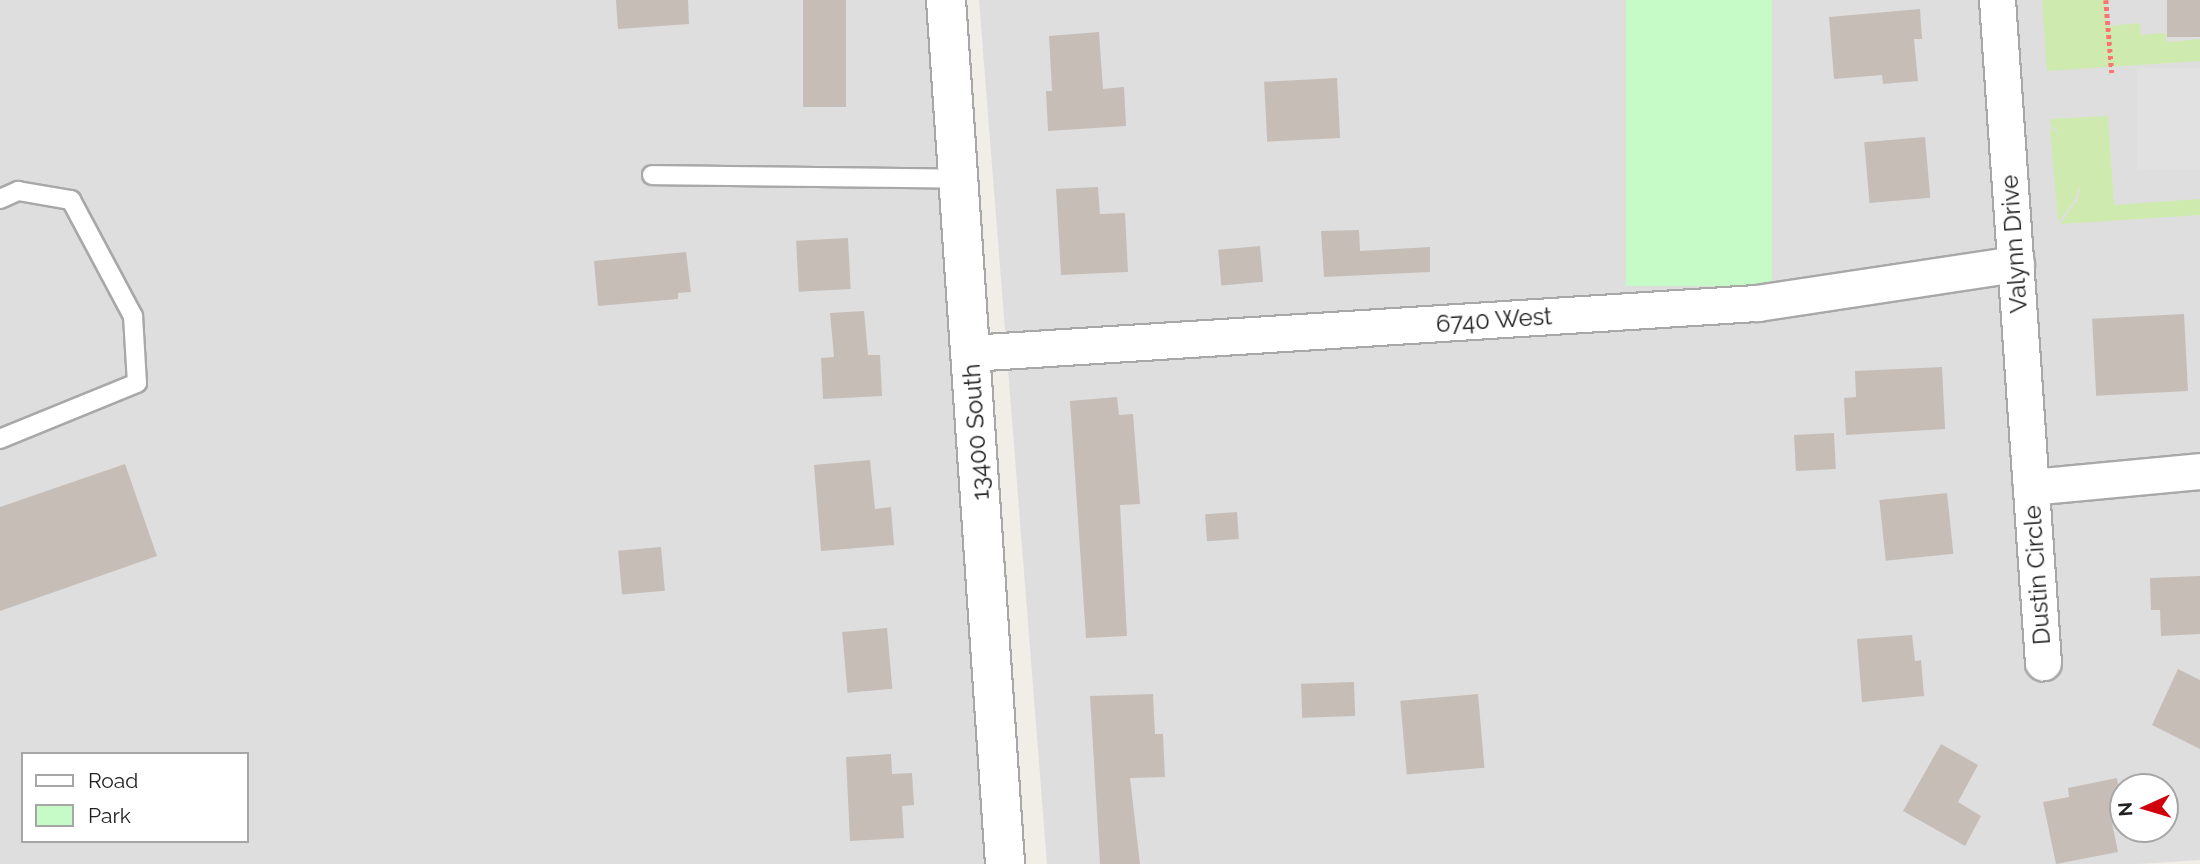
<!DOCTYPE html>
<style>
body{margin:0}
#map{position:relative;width:2200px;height:864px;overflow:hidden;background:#f1ede7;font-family:Raleway,sans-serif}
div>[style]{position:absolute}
.residential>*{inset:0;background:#dfdede}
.grass>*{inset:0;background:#cfeaae}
.park>*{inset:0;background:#c6fac7;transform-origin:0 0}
.parking>*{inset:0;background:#e1e1e1;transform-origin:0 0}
.building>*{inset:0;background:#c6bdb7;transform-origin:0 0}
.path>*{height:4.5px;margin-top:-2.25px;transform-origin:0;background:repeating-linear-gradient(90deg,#fa7570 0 3.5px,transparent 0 7px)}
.roads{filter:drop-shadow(2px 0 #a8a8a8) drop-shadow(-2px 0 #a8a8a8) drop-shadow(0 2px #a8a8a8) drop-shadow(0 -2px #a8a8a8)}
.service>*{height:18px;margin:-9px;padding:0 9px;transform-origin:9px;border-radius:9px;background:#fff}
.minor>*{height:35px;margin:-17.5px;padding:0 17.5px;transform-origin:17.5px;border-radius:17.5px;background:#fff}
.tertiary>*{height:38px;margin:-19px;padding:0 19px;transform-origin:19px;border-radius:19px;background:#fff}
span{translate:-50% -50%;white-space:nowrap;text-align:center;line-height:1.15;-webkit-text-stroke:7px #fff;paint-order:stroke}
.street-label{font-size:24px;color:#212121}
.legend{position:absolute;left:21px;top:752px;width:228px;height:91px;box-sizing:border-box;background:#fff;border:2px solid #a6a6a6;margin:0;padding:9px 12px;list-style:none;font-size:21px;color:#212121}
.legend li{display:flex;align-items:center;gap:14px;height:35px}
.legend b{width:35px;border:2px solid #a6a6a6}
.north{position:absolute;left:2109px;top:773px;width:70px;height:70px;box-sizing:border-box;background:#fff;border:2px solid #a6a6a6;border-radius:50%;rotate:266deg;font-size:19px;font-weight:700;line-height:28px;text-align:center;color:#212121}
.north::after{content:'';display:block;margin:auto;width:24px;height:32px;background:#d1000d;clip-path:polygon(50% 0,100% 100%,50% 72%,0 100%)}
</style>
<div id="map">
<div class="residential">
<i style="clip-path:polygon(evenodd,0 0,929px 0,984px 864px,0 864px,0 0,23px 754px,247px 754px,247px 841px,23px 841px,23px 754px)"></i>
<i style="clip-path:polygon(evenodd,979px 0,2200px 0,2200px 860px,2138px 864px,1047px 864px,979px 0,2123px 787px,2165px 787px,2165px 829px,2123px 829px,2123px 787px)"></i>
</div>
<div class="grass">
<i style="clip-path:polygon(2042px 0,2105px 0,2107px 26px,2140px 23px,2141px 35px,2165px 33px,2167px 42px,2200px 39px,2200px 61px,2047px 71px)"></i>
<i style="clip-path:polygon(2108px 116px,2114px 205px,2200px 199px,2200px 215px,2060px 224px,2078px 199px,2081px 184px,2073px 203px,2058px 222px,2050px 128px,2062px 136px,2051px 126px,2050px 119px)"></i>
</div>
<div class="park">
<i style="left:1626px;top:0;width:146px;height:286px"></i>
</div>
<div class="parking">
<i style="left:2200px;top:68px;width:102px;height:63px;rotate:90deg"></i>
</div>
<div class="building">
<i style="clip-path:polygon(616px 0,688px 0,689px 24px,618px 29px)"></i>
<i style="left:803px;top:0;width:43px;height:107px"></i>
<i style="left:2167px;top:0;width:33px;height:37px"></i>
<i style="clip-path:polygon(1920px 9px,1922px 39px,1914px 39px,1918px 81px,1883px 84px,1882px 75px,1834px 79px,1829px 17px)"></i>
<i style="clip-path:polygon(1099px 32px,1103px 89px,1124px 87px,1126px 126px,1048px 131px,1046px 91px,1052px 91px,1049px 36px)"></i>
<i style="left:1337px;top:78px;width:60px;height:73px;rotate:87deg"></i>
<i style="left:1925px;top:137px;width:61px;height:61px;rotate:85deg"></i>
<i style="clip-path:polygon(1098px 187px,1100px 214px,1125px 213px,1128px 272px,1061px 275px,1056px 189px)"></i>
<i style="clip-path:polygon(1359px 230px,1360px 251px,1430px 247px,1430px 272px,1324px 277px,1321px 231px)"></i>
<i style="left:848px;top:238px;width:51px;height:52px;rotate:87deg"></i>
<i style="left:1260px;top:246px;width:36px;height:42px;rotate:85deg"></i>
<i style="clip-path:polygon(686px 252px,691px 292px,678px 293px,678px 299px,598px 306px,594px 261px)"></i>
<i style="clip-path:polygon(864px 311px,868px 355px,880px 355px,882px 396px,823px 399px,821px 358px,834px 357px,830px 313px)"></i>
<i style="left:2184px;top:314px;width:77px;height:92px;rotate:87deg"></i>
<i style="clip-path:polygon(1942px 367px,1945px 429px,1846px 435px,1844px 398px,1856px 397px,1855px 371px)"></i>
<i style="clip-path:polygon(1117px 397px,1119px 415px,1133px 414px,1140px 504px,1120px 505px,1127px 636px,1086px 638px,1070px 401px)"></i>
<i style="left:1834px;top:433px;width:36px;height:40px;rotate:87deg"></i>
<i style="clip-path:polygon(870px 460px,875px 509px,891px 507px,894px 545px,821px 551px,814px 465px)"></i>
<i style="clip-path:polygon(125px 464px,157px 556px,0 611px,0 507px)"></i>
<i style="left:1947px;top:493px;width:61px;height:68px;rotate:84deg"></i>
<i style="left:1237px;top:512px;width:27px;height:32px;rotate:86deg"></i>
<i style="left:661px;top:547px;width:44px;height:43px;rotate:85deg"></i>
<i style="clip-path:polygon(2200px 576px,2200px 634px,2161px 636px,2160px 610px,2151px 610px,2150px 578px)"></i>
<i style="left:887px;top:628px;width:61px;height:45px;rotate:85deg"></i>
<i style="clip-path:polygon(1912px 635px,1915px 661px,1921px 660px,1924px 696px,1862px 702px,1857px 639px)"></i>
<i style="clip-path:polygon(2178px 669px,2200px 680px,2200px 749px,2152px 725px)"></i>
<i style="left:1354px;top:682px;width:34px;height:53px;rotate:88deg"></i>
<i style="clip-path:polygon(1153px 694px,1155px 734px,1163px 734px,1165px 777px,1130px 778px,1140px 864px,1100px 864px,1090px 696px)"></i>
<i style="left:1478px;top:694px;width:74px;height:78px;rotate:85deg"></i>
<i style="clip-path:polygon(1941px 744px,1978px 765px,1958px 802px,1981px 816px,1965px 846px,1903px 811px)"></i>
<i style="clip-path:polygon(891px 754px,892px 774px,912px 773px,914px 805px,902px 806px,904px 838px,850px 841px,846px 757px)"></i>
<i style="clip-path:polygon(2117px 778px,2123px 816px,2111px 818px,2118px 852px,2056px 864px,2043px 802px,2069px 797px,2068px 788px)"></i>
</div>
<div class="path">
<i style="left:2106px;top:0;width:73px;rotate:85.3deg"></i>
</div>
<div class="roads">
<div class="service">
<i style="left:652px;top:175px;width:306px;rotate:0.7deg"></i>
<i style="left:0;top:199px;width:20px;rotate:-24deg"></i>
<i style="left:18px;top:191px;width:54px;rotate:9.6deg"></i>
<i style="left:71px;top:200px;width:132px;rotate:61.9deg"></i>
<i style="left:133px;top:316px;width:67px;rotate:86.6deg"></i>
<i style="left:137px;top:383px;width:148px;rotate:157.8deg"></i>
</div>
<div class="minor">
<i style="left:1997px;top:0;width:664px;rotate:86.03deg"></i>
<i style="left:970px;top:353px;width:789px;rotate:-3.64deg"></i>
<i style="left:1757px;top:303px;width:262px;rotate:-8.6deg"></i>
<i style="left:2031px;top:487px;width:170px;rotate:-5.4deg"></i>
</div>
<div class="tertiary">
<i style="left:946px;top:0;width:866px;rotate:86.09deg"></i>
</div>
</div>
<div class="street-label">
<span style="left:2014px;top:244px;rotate:-94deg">Valynn Drive</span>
<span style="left:1494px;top:320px;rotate:-4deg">6740 West</span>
<span style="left:976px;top:432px;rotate:-94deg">13400 South</span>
<span style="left:2037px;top:575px;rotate:-94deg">Dustin Circle</span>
</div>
<ul class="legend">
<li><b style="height:9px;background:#fff"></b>Road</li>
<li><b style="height:19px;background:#c6fac7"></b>Park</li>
</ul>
<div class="north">N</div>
</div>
